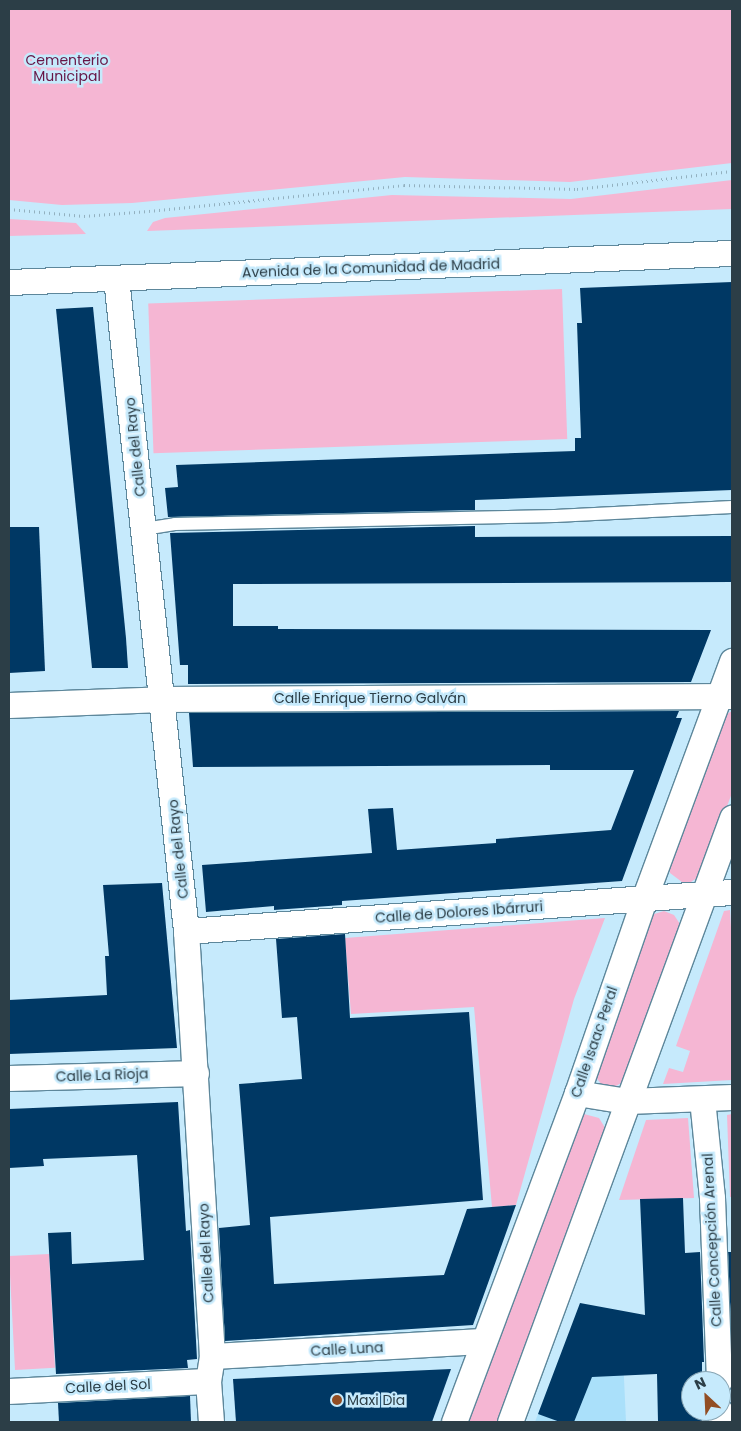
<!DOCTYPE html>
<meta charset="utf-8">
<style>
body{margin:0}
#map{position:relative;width:741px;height:1431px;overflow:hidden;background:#c6eafc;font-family:Poppins,sans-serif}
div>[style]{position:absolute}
.built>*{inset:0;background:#aae0fa}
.green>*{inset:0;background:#f5b6d3;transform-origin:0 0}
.building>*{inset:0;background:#003864}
.path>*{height:3px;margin-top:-1.5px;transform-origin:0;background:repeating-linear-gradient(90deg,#93b1c0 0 1px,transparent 0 5px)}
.roads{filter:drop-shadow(1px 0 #5d879b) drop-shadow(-1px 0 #5d879b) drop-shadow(0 1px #5d879b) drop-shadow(0 -1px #5d879b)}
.service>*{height:12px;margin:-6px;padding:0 6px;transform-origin:6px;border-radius:6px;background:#fff}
.minor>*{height:25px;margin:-12.5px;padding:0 12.5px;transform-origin:12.5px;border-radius:12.5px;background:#fff}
.dots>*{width:14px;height:14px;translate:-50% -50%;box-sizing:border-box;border:2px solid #c6eafc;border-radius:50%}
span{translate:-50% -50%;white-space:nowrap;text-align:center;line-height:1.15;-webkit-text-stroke:5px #c6eafc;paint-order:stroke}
.park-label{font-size:14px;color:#671545}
.street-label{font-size:14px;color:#2c3e47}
.poi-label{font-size:14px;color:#2c3e47}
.left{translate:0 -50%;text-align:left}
.frame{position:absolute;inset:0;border:10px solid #2c3e47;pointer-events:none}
.north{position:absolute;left:681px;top:1371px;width:50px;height:50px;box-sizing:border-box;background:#c6eafc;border:1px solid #88a5b4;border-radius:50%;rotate:335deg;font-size:14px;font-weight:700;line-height:20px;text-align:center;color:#2c3e47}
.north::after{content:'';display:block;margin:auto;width:18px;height:22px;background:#924d23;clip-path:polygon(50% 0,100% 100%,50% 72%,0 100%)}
</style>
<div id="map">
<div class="built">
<i style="clip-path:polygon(623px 1357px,626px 1422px,535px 1422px,559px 1359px)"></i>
</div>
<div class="green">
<i style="clip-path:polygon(9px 9px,732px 9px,732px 163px,570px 182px,405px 177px,132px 203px,62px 205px,9px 200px)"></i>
<i style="clip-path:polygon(732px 180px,732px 209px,147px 231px,153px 222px,165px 218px,392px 195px,571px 199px)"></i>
<i style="clip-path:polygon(9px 219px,76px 223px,86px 234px,9px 236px)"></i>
<i style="left:562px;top:289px;width:150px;height:414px;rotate:88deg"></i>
<i style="clip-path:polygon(732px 711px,732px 793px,701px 875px,691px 882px,682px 882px,670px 873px,668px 862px,723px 716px)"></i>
<i style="clip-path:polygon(730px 910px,732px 945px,732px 1080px,663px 1084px,669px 1068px,683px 1072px,690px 1051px,676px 1046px,724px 911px)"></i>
<i style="clip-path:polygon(664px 911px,674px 915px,680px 924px,625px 1081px,614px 1087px,602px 1085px,594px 1075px,651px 915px)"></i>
<i style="clip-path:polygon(605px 918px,574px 999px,516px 1205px,492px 1207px,474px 1007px,351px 1014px,345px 938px)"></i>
<i style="clip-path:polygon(584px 1114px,599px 1118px,607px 1131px,502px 1422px,463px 1422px,578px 1117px)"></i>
<i style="clip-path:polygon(732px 1114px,732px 1197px,730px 1197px,727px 1115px)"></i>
<i style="clip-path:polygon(688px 1118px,694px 1198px,619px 1200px,646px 1120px)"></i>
<i style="left:49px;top:1254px;width:114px;height:40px;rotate:87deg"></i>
</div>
<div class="building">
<i style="clip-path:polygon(732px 282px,732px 490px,475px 500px,475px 510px,168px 517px,165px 488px,178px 487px,176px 465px,575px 451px,575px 438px,581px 438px,577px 323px,582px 323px,580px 288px)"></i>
<i style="clip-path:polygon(93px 307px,126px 638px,128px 668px,92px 668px,56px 309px)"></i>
<i style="clip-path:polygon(475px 526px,475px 537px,732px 536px,732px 582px,233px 584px,233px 626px,278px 626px,278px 629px,711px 630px,691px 682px,188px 684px,188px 665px,180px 665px,170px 533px)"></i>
<i style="clip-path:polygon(9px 527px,39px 527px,45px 671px,9px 673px)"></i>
<i style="clip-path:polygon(679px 711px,676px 718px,682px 718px,622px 881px,342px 901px,342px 905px,274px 910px,274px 906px,206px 912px,202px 865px,372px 853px,368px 809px,393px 808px,397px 850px,496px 843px,496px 839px,611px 830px,634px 770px,550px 770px,550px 765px,193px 767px,189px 713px)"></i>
<i style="clip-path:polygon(162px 883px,177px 1048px,9px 1054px,9px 1000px,107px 995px,105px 956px,109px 956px,103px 885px)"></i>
<i style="clip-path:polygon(345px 934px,350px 1018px,469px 1012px,483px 1200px,270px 1217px,274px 1284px,444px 1275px,467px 1209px,516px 1205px,473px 1325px,225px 1341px,219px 1228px,250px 1225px,239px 1084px,302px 1079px,297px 1017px,282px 1018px,276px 939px)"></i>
<i style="clip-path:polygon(178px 1102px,186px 1231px,190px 1230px,197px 1359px,187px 1360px,188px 1368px,56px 1374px,48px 1233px,71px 1232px,72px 1264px,144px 1260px,137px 1155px,43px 1159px,44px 1166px,9px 1168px,9px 1109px)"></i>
<i style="clip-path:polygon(683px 1198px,685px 1253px,700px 1252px,704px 1362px,702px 1362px,702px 1381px,691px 1381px,691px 1411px,702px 1411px,702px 1422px,658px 1422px,657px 1374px,592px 1377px,574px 1422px,560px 1422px,538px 1414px,580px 1303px,645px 1315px,640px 1199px)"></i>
<i style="clip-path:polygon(728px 1252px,732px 1252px,732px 1351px)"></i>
<i style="clip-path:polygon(451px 1369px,432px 1422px,236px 1422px,233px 1379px)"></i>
<i style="clip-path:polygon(190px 1396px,191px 1422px,59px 1422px,58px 1403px)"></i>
</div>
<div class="path">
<i style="left:9px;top:209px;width:75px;rotate:5.3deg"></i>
<i style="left:84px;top:216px;width:65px;rotate:-4.4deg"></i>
<i style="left:149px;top:211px;width:256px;rotate:-5.8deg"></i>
<i style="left:404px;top:185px;width:173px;rotate:1.3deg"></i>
<i style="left:577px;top:189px;width:156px;rotate:-6.6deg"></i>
</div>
<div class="roads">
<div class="service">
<i style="left:144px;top:529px;width:31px;rotate:-9deg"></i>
<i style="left:175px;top:524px;width:380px;rotate:-1.2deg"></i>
<i style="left:555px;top:516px;width:177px;rotate:-2.9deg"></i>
</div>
<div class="minor">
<i style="left:116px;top:278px;width:657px;rotate:83.88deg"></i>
<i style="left:186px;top:931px;width:426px;rotate:86.5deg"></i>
<i style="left:212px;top:1356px;width:25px;rotate:99deg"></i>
<i style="left:208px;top:1381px;width:41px;rotate:85.8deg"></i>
<i style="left:9px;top:282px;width:724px;rotate:-2.3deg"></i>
<i style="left:9px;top:705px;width:153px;rotate:-2.2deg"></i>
<i style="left:162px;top:699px;width:570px;rotate:-0.3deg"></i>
<i style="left:186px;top:931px;width:547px;rotate:-4.09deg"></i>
<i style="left:9px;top:1078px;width:187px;rotate:-1.5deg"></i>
<i style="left:577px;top:1093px;width:51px;rotate:9.1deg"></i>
<i style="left:627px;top:1101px;width:105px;rotate:-2.2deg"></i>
<i style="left:702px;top:1099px;width:100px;rotate:84.2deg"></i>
<i style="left:712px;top:1198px;width:183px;rotate:87.8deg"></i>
<i style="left:212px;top:1356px;width:271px;rotate:-3.2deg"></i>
<i style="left:9px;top:1391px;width:199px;rotate:-2.9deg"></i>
<i style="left:720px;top:1411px;width:11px;rotate:85deg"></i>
<i style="left:454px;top:1422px;width:351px;rotate:-69.5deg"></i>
<i style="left:577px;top:1093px;width:205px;rotate:-70.9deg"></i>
<i style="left:644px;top:899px;width:254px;rotate:-69.7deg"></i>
<i style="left:510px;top:1422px;width:644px;rotate:-69.82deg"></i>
</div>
</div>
<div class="dots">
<i style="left:337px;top:1400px;background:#924d23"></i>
</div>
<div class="park-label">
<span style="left:67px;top:68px">Cementerio<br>Municipal</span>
</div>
<div class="street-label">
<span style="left:371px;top:268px;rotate:-2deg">Avenida de la Comunidad de Madrid</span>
<span style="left:135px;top:447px;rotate:-96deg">Calle del Rayo</span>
<span style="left:370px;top:698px">Calle Enrique Tierno Galván</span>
<span style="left:178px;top:849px;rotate:-96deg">Calle del Rayo</span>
<span style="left:459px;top:912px;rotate:-4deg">Calle de Dolores Ibárruri</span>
<span style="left:594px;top:1042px;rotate:-71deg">Calle Isaac Peral</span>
<span style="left:102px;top:1075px;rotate:-2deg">Calle La Rioja</span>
<span style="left:712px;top:1240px;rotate:-93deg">Calle Concepción Arenal</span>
<span style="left:206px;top:1253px;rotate:-93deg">Calle del Rayo</span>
<span style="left:347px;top:1349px;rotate:-3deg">Calle Luna</span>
<span style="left:108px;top:1386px;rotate:-3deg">Calle del Sol</span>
</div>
<div class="poi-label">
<span class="left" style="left:347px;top:1400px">Maxi Dia</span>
</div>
<div class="frame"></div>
<div class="north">N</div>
</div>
